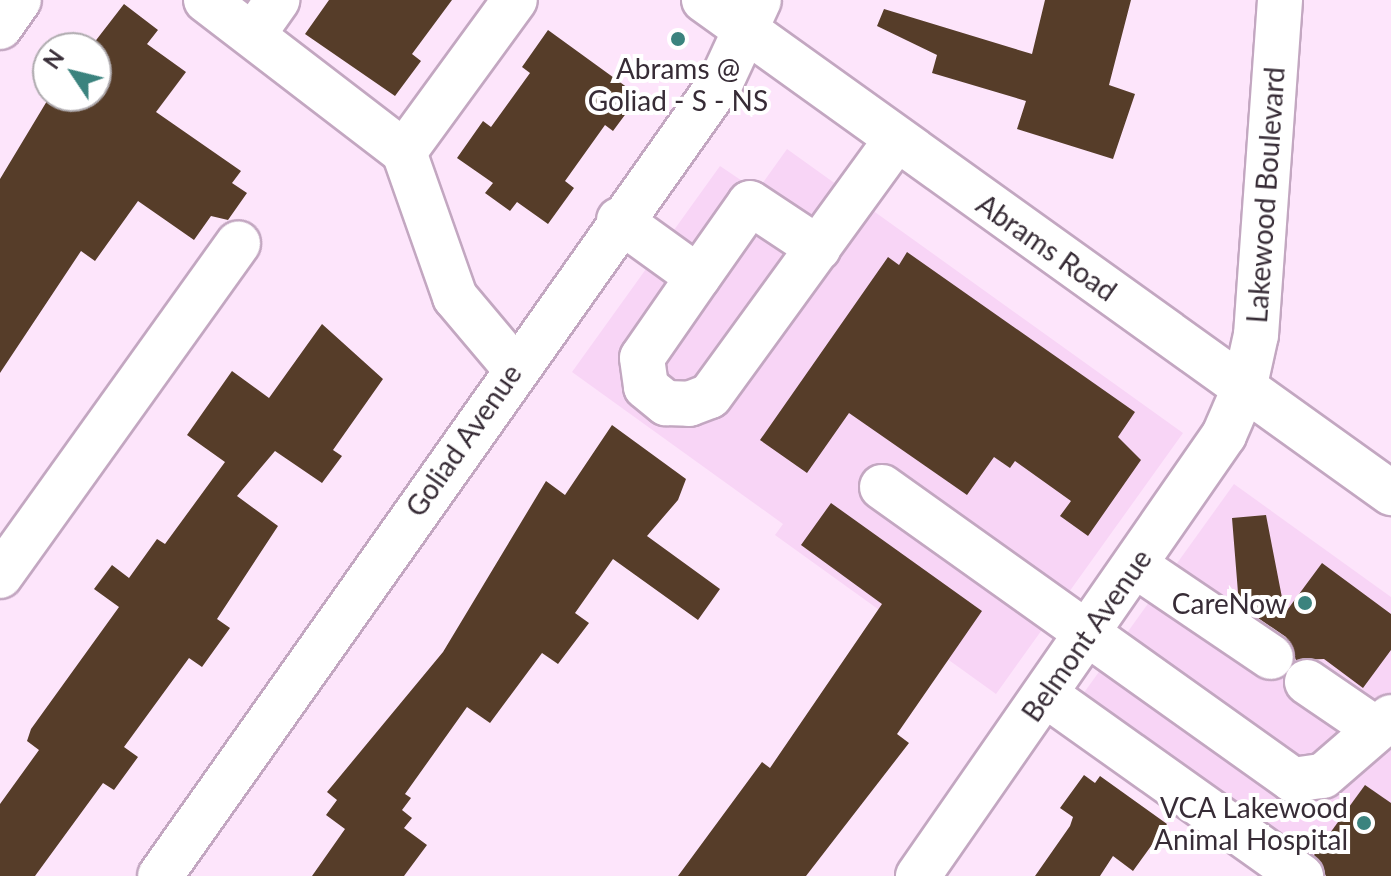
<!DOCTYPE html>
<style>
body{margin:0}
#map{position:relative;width:1391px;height:876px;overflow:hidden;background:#fde5fb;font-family:Lato,sans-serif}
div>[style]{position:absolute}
.built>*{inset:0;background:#f8d5f6}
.building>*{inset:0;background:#563d29}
.roads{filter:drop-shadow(2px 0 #c3a7c1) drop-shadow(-2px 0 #c3a7c1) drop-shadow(0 2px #c3a7c1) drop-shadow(0 -2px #c3a7c1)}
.minor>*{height:44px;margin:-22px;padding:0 22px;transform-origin:22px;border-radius:22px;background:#fff}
.major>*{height:44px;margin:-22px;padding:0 22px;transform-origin:22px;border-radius:22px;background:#fff}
.dots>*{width:22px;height:22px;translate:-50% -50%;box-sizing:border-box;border:4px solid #fff;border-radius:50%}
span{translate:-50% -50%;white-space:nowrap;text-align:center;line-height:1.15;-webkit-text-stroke:8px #fff;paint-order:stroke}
.poi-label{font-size:28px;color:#372c36}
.right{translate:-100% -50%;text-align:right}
.street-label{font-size:28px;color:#372c36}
.north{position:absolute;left:32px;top:32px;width:80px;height:80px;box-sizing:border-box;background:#fff;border:2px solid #afabaf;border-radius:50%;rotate:305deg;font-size:22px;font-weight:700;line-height:32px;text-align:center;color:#372c36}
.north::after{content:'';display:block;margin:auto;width:28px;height:36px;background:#3b837e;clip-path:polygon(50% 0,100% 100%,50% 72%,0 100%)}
</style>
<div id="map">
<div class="built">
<i style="clip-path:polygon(787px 149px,1183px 433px,996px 694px,775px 535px,783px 524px,572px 372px,720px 166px,757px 191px)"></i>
<i style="clip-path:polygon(1234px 484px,1391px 597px,1391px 876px,1321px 876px,1078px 701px)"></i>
</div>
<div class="building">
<i style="clip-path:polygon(329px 0,452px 0,412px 54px,421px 61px,395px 96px,305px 34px)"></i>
<i style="clip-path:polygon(1045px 0,1131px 0,1109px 85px,1135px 94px,1113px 159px,1017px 129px,1026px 101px,932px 73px,937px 55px,877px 26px,884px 9px,1032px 54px)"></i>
<i style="clip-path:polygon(124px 4px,158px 30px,147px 44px,186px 72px,156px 112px,241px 171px,232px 183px,247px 193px,228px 220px,211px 216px,194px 240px,138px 201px,95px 261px,81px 251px,0 373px,0 179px,50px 96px,96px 96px,90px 48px)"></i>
<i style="clip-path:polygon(548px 30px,639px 96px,613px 131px,605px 125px,565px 181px,574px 188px,548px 224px,517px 202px,510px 211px,485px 193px,493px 183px,457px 158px,483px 121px,491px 127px,530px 73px,522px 67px)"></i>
<i style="clip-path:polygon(907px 252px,1135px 412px,1118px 437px,1141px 460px,1088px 536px,1060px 516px,1071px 501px,1015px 461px,1010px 468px,994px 457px,967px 495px,849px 413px,807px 473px,760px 440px,888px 257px,899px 265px)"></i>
<i style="clip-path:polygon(322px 324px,383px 379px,333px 450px,342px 456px,322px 483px,275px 451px,237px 496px,278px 526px,217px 619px,230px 628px,202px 667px,189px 658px,124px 747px,138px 757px,114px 790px,103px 783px,35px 876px,0 876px,0 804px,39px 750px,27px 741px,31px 729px,119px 607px,94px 589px,112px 565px,129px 578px,157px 539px,165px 544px,225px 462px,187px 435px,232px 371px,269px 398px)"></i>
<i style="clip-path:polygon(612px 425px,686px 479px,678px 500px,647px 536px,720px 589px,698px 620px,613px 559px,575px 613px,589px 623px,558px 664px,542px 653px,490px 723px,467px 707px,405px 794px,411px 798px,402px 810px,412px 818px,404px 828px,427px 845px,404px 876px,312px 876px,345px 829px,326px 815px,337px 800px,327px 792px,443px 652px,546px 481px,565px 495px)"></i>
<i style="clip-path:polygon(831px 503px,982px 611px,897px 734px,909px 743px,806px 876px,678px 876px,762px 762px,770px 768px,882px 604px,801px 545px)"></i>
<i style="clip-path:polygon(1266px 515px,1285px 613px,1322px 563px,1391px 614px,1391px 650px,1363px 688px,1324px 659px,1296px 660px,1286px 637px,1239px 605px,1232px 518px)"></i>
<i style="clip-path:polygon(1084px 775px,1095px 783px,1100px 776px,1167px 824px,1133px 871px,1113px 856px,1100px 876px,1035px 876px,1070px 826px,1073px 817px,1060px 808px)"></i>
<i style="clip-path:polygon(1365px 785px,1391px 803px,1391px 876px,1326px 876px,1314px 855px)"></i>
</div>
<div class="roads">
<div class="minor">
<i style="left:206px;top:0;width:250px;rotate:37.5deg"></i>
<i style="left:404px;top:152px;width:154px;rotate:70.6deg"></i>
<i style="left:455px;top:297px;width:92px;rotate:49.9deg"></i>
<i style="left:0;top:27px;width:33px;rotate:-55deg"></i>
<i style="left:255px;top:32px;width:39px;rotate:-55deg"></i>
<i style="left:404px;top:152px;width:188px;rotate:-53.9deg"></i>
<i style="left:619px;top:220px;width:97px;rotate:35.8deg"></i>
<i style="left:698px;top:277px;width:98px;rotate:124.7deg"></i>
<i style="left:642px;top:358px;width:29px;rotate:82deg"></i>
<i style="left:646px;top:387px;width:26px;rotate:39deg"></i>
<i style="left:666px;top:403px;width:23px;rotate:2deg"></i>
<i style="left:689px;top:404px;width:22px;rotate:-21deg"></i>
<i style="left:710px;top:396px;width:316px;rotate:-54deg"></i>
<i style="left:698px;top:277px;width:90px;rotate:-54.9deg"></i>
<i style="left:750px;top:203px;width:82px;rotate:33.5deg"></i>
<i style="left:882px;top:487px;width:505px;rotate:35.48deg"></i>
<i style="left:1293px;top:780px;width:30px;rotate:-8deg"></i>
<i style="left:1323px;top:776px;width:90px;rotate:-40.9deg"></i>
<i style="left:1135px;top:565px;width:164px;rotate:34.1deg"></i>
<i style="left:0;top:576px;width:409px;rotate:-54.4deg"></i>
<i style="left:1307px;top:682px;width:80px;rotate:34.3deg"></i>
<i style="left:1046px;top:695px;width:313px;rotate:35.4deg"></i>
<i style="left:160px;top:876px;width:972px;rotate:-54.76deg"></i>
<i style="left:721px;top:82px;width:90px;rotate:-65.1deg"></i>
<i style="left:918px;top:876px;width:537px;rotate:-55.24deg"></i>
<i style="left:1224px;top:435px;width:50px;rotate:-66.5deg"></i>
<i style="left:1244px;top:389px;width:55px;rotate:-77.5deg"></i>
<i style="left:1256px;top:335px;width:336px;rotate:-85.9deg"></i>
</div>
<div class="major">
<i style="left:704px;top:0;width:846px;rotate:35.66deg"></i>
</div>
</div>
<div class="dots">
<i style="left:678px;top:39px;background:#3b837e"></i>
<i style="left:1305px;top:603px;background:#3b837e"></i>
<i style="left:1364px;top:823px;background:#3b837e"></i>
</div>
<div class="poi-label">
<span style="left:678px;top:84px">Abrams @<br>Goliad - S - NS</span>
<span class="right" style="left:1287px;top:603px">CareNow</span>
<span class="right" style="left:1348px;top:823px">VCA Lakewood<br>Animal Hospital</span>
</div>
<div class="street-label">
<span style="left:1265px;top:195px;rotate:-86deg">Lakewood Boulevard</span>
<span style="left:1047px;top:247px;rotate:35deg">Abrams Road</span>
<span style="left:463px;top:440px;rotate:-55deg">Goliad Avenue</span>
<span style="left:1086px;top:635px;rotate:-55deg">Belmont Avenue</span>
</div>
<div class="north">N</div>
</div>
